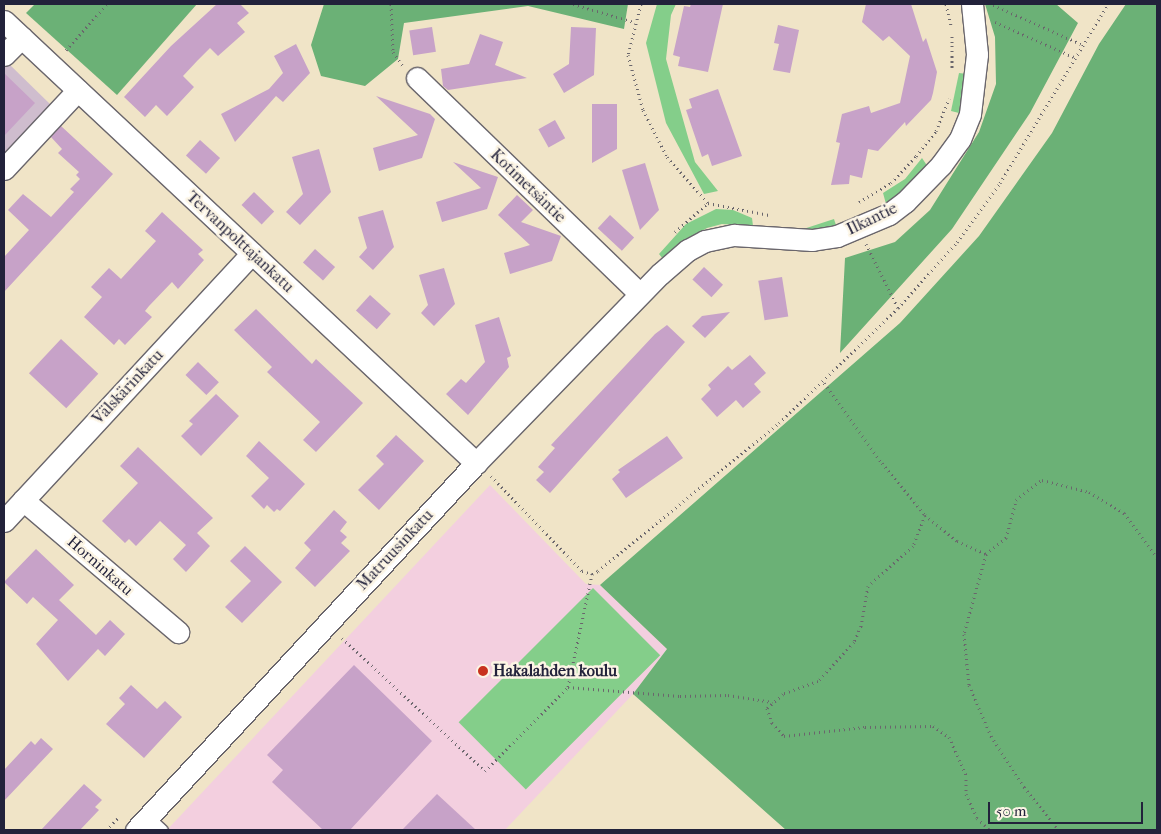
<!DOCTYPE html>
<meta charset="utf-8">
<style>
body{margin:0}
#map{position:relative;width:1161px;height:834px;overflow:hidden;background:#f0e4c7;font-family:"IM FELL French Canon",serif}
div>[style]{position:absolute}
.built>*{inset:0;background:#f3cfdf}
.industrial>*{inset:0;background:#cfbdce}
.green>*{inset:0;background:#84ce8a;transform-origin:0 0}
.forest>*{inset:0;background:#6bb176}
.building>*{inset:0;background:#c7a2c8;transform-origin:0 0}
.path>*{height:3px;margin-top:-1.5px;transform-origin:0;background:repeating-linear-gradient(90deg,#6a666c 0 1px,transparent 0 5px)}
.roads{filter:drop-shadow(1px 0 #6a666c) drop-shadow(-1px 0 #6a666c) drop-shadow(0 1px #6a666c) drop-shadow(0 -1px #6a666c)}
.lane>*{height:11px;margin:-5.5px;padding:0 5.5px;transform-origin:5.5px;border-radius:5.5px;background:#fff}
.street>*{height:21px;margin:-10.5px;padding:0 10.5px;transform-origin:10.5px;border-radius:10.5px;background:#fff}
.dots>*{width:14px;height:14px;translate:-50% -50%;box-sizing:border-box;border:2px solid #fcf5e5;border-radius:50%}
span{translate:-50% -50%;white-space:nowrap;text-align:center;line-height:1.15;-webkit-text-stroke:5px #fcf5e5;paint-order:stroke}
.street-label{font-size:16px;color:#22223b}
.poi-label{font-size:16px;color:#22223b;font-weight:700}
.left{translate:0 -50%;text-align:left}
.frame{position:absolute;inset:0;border:5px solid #22223b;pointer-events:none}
.scale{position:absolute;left:988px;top:802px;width:155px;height:22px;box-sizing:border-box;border:2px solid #22223b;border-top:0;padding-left:6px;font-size:15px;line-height:18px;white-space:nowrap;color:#22223b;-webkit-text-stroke:4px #fcf5e5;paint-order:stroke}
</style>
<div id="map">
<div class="built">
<i style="clip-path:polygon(490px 485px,586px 584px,600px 585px,667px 649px,633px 694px,505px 830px,167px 830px)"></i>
</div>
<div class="industrial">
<i style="clip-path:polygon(7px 62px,52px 106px,4px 155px,4px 66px)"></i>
</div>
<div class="green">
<i style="clip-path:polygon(657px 4px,676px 4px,671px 15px,666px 59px,695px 162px,718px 191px,704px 194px,666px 123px,646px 43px)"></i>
<i style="clip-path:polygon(959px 73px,967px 74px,966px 94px,959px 113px,951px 111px)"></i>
<i style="clip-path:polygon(922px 158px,928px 167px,907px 191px,886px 204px,883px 193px,905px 179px)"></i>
<i style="clip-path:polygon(716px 209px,733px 210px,752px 218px,753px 226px,722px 224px,707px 228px,685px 241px,663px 259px,659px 254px,686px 224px)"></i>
<i style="left:834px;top:219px;width:6px;height:41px;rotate:72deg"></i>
<i style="left:593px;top:588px;width:95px;height:190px;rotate:45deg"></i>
</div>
<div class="forest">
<i style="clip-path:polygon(35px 4px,197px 4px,117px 95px,26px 13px)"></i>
<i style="clip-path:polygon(324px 4px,628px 4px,624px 29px,528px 6px,404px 23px,398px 59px,365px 86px,321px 76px,311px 45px)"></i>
<i style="clip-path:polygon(985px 4px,1056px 4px,1078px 23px,1030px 113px,952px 229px,840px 353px,845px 258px,895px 242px,930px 210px,979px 132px,996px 84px,995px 37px)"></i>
<i style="clip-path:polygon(1126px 4px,1157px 4px,1157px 830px,786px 830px,633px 694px,667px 649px,600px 585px,900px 323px,979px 236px,1052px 133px,1099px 44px)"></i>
</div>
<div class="building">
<i style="clip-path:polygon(217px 4px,240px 4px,249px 13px,237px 23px,245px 32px,218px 56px,210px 48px,198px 60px,183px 76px,194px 87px,167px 116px,156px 105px,145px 117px,124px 97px,171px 46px)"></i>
<i style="clip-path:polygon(691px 4px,723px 4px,708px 72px,678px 66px,680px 57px,673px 55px,684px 6px,690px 7px)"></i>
<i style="clip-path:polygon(866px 4px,911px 4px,923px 42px,926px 38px,937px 72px,933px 93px,931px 100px,906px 126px,905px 122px,878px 151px,868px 149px,862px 178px,850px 175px,849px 184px,831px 185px,840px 143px,836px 142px,842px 114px,869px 106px,871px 113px,900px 103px,910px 56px,889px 36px,883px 41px,862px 22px)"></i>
<i style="clip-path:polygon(778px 25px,799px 30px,790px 73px,773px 70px,779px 44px,774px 43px)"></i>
<i style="left:432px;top:27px;width:25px;height:23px;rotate:81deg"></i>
<i style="clip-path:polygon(571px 27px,596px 28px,594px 75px,564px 93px,553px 74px,569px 64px)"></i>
<i style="clip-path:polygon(480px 34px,503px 42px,495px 65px,527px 78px,448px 90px,443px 86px,441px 69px,469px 64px)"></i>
<i style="clip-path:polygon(296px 44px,310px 73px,283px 102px,276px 96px,235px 142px,221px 114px,269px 89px,283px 73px,274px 56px)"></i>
<i style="clip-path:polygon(4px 73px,35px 103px,4px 136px)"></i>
<i style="clip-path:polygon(718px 89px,742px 156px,712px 166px,708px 154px,702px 157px,686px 110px,692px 108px,689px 99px)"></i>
<i style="clip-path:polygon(376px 96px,430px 114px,435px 119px,422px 158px,379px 171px,373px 148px,418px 135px)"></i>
<i style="clip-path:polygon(592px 104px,617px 104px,617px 149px,592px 163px)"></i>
<i style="left:555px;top:120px;width:21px;height:19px;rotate:61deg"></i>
<i style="clip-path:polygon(61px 126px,113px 174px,4px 292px,4px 257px,29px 230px,8px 210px,23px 194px,51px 217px,74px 192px,70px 189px,80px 179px,76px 175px,79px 172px,58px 153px,62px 149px,51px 137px)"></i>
<i style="left:200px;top:140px;width:27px;height:21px;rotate:42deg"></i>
<i style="clip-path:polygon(319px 149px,331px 192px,300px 225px,286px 212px,303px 194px,292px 157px)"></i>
<i style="clip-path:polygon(453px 162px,498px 177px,487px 209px,442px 222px,436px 202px,481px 188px)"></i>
<i style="clip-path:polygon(645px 163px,659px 210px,640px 230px,622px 170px)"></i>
<i style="left:254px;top:192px;width:28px;height:18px;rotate:44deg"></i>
<i style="clip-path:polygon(517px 195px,533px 210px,521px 222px,561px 236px,552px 261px,510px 274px,504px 253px,530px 245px,498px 215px)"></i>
<i style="clip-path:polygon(383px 210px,394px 247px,373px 270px,359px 257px,367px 248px,358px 217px)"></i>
<i style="clip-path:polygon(162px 212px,203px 250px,198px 254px,204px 260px,178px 289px,172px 282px,149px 306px,145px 311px,152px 317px,125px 345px,119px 339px,114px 345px,84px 317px,102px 297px,91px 287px,109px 268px,121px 279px,156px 241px,145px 231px)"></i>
<i style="left:610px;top:215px;width:33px;height:18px;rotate:43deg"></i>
<i style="left:315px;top:249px;width:27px;height:18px;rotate:42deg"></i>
<i style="left:704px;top:267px;width:26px;height:17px;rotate:43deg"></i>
<i style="clip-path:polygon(444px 268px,455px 304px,434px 326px,421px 313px,428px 305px,419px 275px)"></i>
<i style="left:782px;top:277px;width:40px;height:24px;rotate:81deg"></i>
<i style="left:370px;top:295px;width:28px;height:21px;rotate:42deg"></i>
<i style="clip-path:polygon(256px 309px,312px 364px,316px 359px,363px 403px,316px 452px,303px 440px,320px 422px,267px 372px,272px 367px,234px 330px)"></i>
<i style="clip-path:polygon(730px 312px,705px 338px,692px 326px,702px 316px)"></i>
<i style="clip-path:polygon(499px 317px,511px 356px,507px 358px,509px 367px,468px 415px,446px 394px,461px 379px,466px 383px,485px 362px,475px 325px)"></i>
<i style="clip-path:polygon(667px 325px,685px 342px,550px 493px,536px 480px,544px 472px,538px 467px,555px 448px,551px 445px,655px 334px)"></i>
<i style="left:61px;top:339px;width:51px;height:47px;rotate:43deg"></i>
<i style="clip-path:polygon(750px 355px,766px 373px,754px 384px,761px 392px,743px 408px,736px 400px,717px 417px,701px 399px,711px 389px,708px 385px,728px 366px,732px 370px)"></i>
<i style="left:198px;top:362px;width:29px;height:18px;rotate:44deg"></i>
<i style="clip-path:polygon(216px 394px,239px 416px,201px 456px,181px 436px,193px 424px,189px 421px)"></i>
<i style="clip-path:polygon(396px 435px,424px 461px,379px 510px,358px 490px,384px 464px,376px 456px)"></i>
<i style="clip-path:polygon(667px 436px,683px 458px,626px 498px,612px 479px,620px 472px,618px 470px)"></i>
<i style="clip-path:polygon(259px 441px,305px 484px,280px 511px,277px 509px,274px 512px,267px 505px,264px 509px,251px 496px,269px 478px,246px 456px)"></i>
<i style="clip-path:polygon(138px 447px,213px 518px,197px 533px,210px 546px,186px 572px,173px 559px,186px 545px,160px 521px,136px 546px,129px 539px,125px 543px,102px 521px,138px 483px,120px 466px)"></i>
<i style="clip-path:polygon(334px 510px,347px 522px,340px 531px,347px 537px,341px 543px,350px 551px,315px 587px,295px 568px,311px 550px,304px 543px)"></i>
<i style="clip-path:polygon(245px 546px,282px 582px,242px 623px,225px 607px,251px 581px,230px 561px)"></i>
<i style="clip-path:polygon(36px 549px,74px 585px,59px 600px,96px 635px,110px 620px,125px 634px,105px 656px,98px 649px,68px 681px,36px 644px,58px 620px,33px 597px,27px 604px,4px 582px)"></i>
<i style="clip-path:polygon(354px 665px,432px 741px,350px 830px,323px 830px,272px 782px,283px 770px,267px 755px)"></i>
<i style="clip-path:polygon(131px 685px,157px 709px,165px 701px,182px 717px,144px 758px,106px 724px,125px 704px,119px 698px)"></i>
<i style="clip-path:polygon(41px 738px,53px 749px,4px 801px,4px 770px,31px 741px,35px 745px)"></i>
<i style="clip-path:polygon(84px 784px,102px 800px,95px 807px,99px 810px,80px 830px,41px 830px)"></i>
<i style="clip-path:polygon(437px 794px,476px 830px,402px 830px)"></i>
</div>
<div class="path">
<i style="left:391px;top:4px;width:48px;rotate:87.6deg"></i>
<i style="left:393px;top:52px;width:16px;rotate:55deg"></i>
<i style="left:573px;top:4px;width:64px;rotate:16.4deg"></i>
<i style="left:641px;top:4px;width:53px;rotate:104.3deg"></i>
<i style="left:628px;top:55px;width:57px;rotate:74.7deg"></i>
<i style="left:643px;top:110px;width:53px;rotate:62.9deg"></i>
<i style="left:667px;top:157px;width:62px;rotate:48.3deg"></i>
<i style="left:946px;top:4px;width:22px;rotate:77deg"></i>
<i style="left:993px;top:5px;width:96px;rotate:23.9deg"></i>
<i style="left:995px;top:22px;width:86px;rotate:23.9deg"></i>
<i style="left:952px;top:36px;width:34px;rotate:90deg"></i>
<i style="left:66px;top:50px;width:62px;rotate:-48.3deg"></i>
<i style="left:859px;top:202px;width:37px;rotate:-31deg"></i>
<i style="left:891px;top:183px;width:37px;rotate:-47deg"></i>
<i style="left:916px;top:156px;width:32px;rotate:-51deg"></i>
<i style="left:936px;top:131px;width:35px;rotate:-68deg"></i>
<i style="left:675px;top:232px;width:44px;rotate:-41.3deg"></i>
<i style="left:708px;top:203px;width:62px;rotate:11.1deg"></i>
<i style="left:866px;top:244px;width:72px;rotate:63.4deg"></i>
<i style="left:824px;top:383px;width:99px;rotate:54.1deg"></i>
<i style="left:882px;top:463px;width:67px;rotate:50.4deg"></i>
<i style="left:925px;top:515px;width:41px;rotate:39.1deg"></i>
<i style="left:957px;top:541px;width:32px;rotate:24deg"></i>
<i style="left:986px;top:554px;width:26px;rotate:-39deg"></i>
<i style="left:1006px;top:538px;width:39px;rotate:-75deg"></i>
<i style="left:1016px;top:500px;width:33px;rotate:-38deg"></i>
<i style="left:1042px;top:480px;width:49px;rotate:14.3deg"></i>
<i style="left:1089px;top:492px;width:41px;rotate:31deg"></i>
<i style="left:1124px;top:513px;width:56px;rotate:53.7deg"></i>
<i style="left:491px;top:476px;width:132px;rotate:46.2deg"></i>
<i style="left:582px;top:571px;width:10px;rotate:17deg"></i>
<i style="left:592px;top:574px;width:7px;rotate:-27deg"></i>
<i style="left:598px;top:571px;width:234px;rotate:-39.3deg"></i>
<i style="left:779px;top:423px;width:165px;rotate:-44deg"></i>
<i style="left:898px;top:308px;width:89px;rotate:-48.2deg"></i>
<i style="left:957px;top:242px;width:73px;rotate:-53.9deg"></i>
<i style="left:1000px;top:183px;width:209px;rotate:-58.9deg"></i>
<i style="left:925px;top:515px;width:33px;rotate:111deg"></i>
<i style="left:913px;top:546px;width:60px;rotate:138.4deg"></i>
<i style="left:868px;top:586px;width:41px;rotate:99.9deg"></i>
<i style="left:861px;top:626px;width:17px;rotate:114deg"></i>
<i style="left:854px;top:642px;width:53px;rotate:132.7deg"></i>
<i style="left:818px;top:681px;width:37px;rotate:160deg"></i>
<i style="left:783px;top:694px;width:21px;rotate:139deg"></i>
<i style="left:767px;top:708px;width:16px;rotate:72deg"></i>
<i style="left:772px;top:723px;width:18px;rotate:47deg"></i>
<i style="left:784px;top:736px;width:81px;rotate:-6.3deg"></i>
<i style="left:865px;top:727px;width:68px;rotate:-0.8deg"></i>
<i style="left:933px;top:726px;width:19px;rotate:35deg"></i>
<i style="left:949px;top:737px;width:42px;rotate:65.9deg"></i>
<i style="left:966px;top:775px;width:19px;rotate:90deg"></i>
<i style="left:966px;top:794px;width:26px;rotate:65deg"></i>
<i style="left:977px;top:818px;width:18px;rotate:43deg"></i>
<i style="left:986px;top:554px;width:83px;rotate:105.4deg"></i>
<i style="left:964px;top:634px;width:51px;rotate:84.4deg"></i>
<i style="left:969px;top:685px;width:56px;rotate:66.7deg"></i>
<i style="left:991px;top:736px;width:61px;rotate:57.1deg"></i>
<i style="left:1024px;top:787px;width:55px;rotate:50.9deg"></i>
<i style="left:342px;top:638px;width:195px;rotate:42.9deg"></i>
<i style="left:485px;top:771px;width:118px;rotate:-45.3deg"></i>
<i style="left:568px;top:687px;width:116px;rotate:-78deg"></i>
<i style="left:568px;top:687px;width:112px;rotate:4.6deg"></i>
<i style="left:680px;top:696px;width:48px;rotate:-1.2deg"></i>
<i style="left:728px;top:695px;width:45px;rotate:9deg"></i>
<i style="left:106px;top:830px;width:17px;rotate:-45deg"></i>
</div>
<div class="roads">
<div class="lane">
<i style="left:148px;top:817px;width:19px;rotate:43deg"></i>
</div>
<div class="street">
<i style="left:4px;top:21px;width:647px;rotate:43.12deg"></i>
<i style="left:4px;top:55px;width:25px;rotate:-45deg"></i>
<i style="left:417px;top:78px;width:310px;rotate:44.1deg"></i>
<i style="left:4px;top:169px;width:108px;rotate:-46.9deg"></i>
<i style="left:23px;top:500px;width:204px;rotate:40.4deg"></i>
<i style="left:4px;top:521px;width:365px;rotate:-47.2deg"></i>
<i style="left:136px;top:830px;width:500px;rotate:-47.19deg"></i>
<i style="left:476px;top:463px;width:264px;rotate:-45.8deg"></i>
<i style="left:660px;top:274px;width:37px;rotate:-41deg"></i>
<i style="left:688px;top:250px;width:19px;rotate:-28deg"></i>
<i style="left:705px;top:241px;width:30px;rotate:-12deg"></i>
<i style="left:734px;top:235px;width:78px;rotate:3.7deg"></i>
<i style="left:812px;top:240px;width:25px;rotate:-9deg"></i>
<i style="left:837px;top:236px;width:56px;rotate:-22.9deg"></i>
<i style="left:889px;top:214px;width:20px;rotate:-37deg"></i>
<i style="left:905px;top:202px;width:52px;rotate:-45.8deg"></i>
<i style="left:941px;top:165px;width:32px;rotate:-54deg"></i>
<i style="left:960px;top:139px;width:27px;rotate:-68deg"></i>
<i style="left:970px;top:114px;width:60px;rotate:-83.3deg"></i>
<i style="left:977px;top:54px;width:50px;rotate:-95.7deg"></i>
</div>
</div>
<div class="dots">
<i style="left:483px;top:671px;background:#c8321e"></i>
</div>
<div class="street-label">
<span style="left:528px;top:186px;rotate:44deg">Kotimetsäntie</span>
<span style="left:872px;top:219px;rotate:-26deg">Ilkantie</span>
<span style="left:240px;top:242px;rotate:43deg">Tervanpolttajankatu</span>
<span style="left:128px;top:387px;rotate:-47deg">Välskärinkatu</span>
<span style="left:395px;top:550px;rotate:-47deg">Matruusinkatu</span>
<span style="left:100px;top:566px;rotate:41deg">Horninkatu</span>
</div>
<div class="poi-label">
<span class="left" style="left:493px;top:671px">Hakalahden koulu</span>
</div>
<div class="frame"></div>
<div class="scale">50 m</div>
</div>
